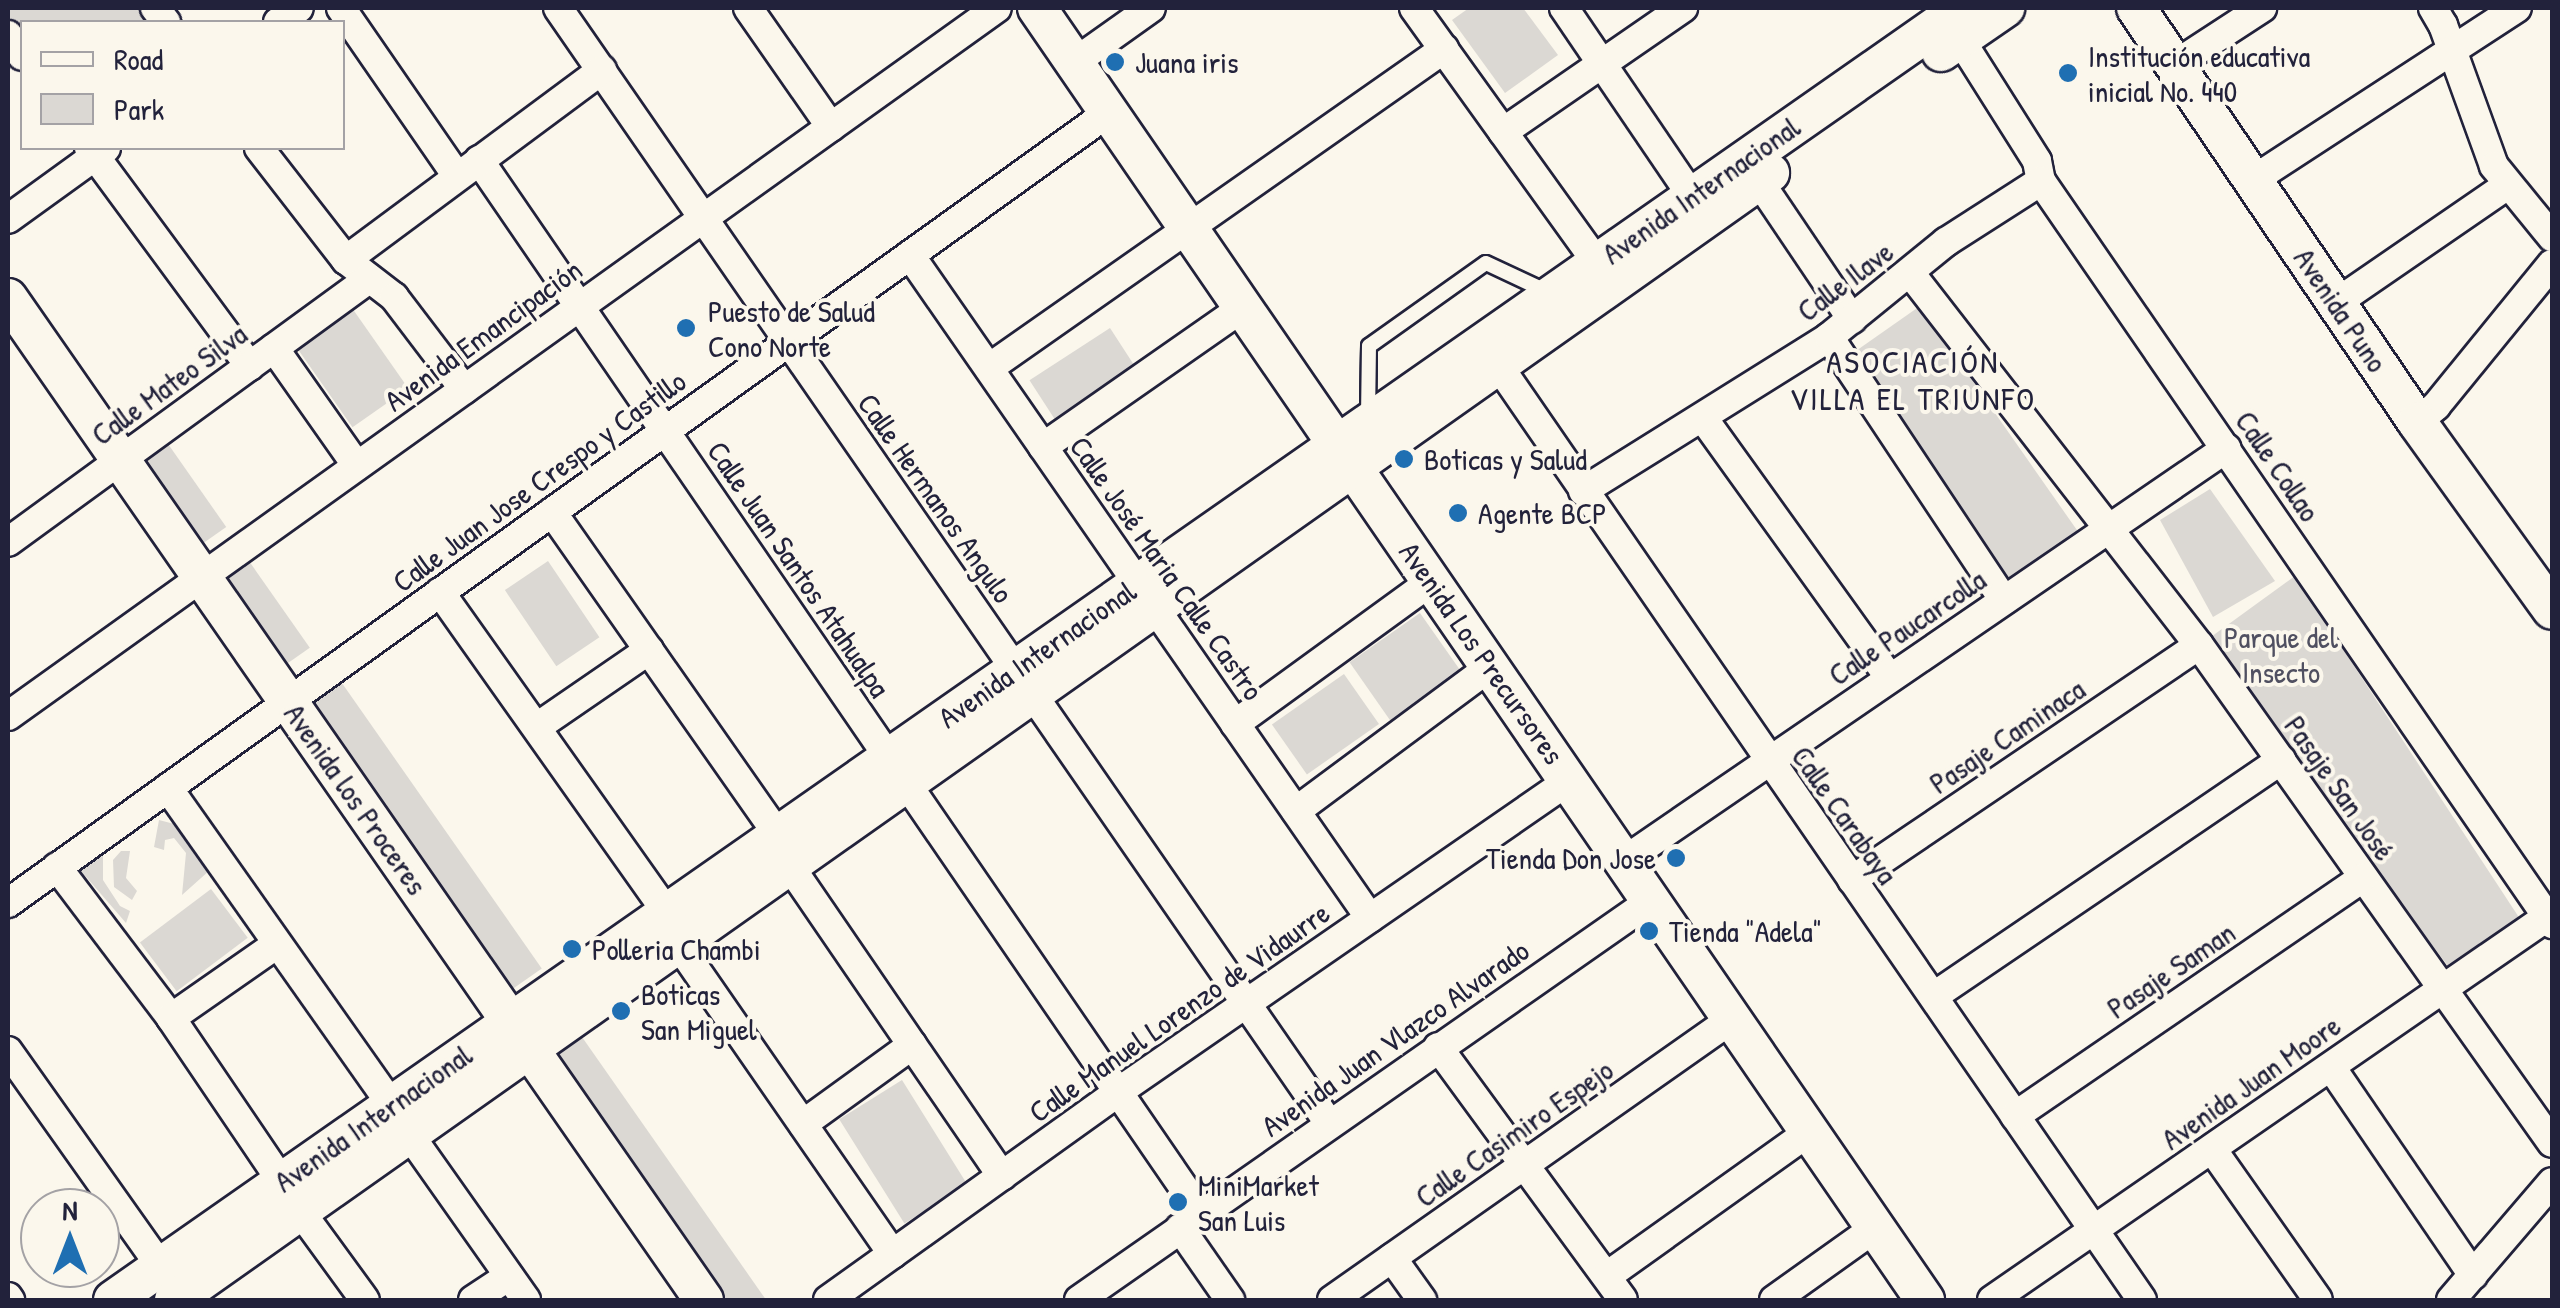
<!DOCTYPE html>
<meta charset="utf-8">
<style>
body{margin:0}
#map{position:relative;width:2560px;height:1308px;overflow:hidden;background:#fbf7ec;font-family:"Patrick Hand",sans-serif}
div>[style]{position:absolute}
.green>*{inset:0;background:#dbd8d3;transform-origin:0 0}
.roads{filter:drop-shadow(2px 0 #22223b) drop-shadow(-2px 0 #22223b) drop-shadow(0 2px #22223b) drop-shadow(0 -2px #22223b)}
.lane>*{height:14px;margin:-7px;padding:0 7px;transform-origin:7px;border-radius:7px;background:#fbf7ec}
.street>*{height:28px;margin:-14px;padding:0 14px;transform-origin:14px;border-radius:14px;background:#fbf7ec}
.secondary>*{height:38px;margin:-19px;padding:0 19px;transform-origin:19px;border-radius:19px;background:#fbf7ec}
.dots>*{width:28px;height:28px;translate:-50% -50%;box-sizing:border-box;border:5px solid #fbf7ec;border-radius:50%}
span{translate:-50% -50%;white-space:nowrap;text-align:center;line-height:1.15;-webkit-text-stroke:8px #fbf7ec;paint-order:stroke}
.poi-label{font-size:30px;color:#22223b}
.left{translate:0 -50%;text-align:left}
.right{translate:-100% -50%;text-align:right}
.street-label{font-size:30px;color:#22223b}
.park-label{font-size:30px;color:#505061}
.neighbourhood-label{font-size:32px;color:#22223b;letter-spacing:2.5px}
.frame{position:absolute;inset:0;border:10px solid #22223b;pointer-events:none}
.legend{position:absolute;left:20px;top:20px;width:325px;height:130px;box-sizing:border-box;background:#fbf7ec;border:2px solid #a4a2a5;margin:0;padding:12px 18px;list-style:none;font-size:30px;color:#22223b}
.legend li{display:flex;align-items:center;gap:20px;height:50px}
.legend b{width:50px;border:2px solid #a4a2a5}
.north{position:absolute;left:20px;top:1188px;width:100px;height:100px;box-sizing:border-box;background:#fbf7ec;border:2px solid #a4a2a5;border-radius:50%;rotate:0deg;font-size:28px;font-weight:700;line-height:40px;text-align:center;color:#22223b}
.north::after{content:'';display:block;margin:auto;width:35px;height:45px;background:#1f6fb2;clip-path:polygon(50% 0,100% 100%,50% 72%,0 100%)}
</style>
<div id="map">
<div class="green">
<i style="clip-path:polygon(8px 8px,140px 8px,151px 22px,22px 22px,22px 37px,8px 17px)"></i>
<i style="clip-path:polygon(1469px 8px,1523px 8px,1558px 55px,1505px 93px,1452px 20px)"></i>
<i style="left:1920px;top:306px;width:276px;height:84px;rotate:55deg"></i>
<i style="left:352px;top:308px;width:98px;height:68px;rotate:55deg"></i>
<i style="left:1110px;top:328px;width:53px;height:96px;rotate:57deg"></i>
<i style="left:166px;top:441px;width:105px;height:33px;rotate:55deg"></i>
<i style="clip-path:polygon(2210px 489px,2275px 581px,2213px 617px,2160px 520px)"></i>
<i style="left:249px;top:561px;width:106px;height:34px;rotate:55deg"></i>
<i style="left:548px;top:561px;width:92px;height:52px;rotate:56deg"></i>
<i style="clip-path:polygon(2295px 576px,2522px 922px,2451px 970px,2204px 642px)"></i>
<i style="left:1420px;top:613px;width:74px;height:86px;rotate:55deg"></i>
<i style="left:1344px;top:674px;width:61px;height:88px;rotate:55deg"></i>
<i style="left:337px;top:676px;width:357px;height:37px;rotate:55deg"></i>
<i style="clip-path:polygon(159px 820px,178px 825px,210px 870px,182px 895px,186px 853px,174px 838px,165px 840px,164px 850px,154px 847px)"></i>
<i style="clip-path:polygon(95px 850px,103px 855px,103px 880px,120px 906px,130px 911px,126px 923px,75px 864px)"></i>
<i style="clip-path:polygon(121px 851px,130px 851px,126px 878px,137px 891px,132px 900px,114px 887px,113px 860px)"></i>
<i style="left:211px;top:889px;width:61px;height:89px;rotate:53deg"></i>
<i style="left:575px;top:1027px;width:333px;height:36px;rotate:55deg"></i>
<i style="left:902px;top:1080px;width:123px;height:74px;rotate:58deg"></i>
</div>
<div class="roads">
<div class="lane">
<i style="left:1368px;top:417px;width:71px;rotate:-89.2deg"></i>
<i style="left:1369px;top:346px;width:143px;rotate:-35.4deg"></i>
<i style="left:1486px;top:263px;width:68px;rotate:25.1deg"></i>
</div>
<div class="street">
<i style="left:155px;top:8px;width:18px;rotate:52deg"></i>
<i style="left:341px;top:8px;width:204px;rotate:55.4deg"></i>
<i style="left:558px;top:8px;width:1356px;rotate:55.34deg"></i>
<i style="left:748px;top:8px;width:145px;rotate:55.1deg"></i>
<i style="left:1414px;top:8px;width:314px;rotate:54.3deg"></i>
<i style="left:1564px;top:8px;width:227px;rotate:55.8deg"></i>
<i style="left:2433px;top:8px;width:20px;rotate:60deg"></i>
<i style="left:2443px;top:25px;width:150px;rotate:70.1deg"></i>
<i style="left:2494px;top:166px;width:92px;rotate:50.8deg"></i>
<i style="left:278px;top:22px;width:25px;rotate:-34deg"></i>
<i style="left:8px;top:35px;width:25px;rotate:56deg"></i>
<i style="left:1960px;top:39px;width:144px;rotate:57.7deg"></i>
<i style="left:2037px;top:161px;width:20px;rotate:79deg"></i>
<i style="left:2041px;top:181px;width:902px;rotate:55.48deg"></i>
<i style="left:1075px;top:62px;width:93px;rotate:-35.4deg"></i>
<i style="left:2176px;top:64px;width:103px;rotate:-33.1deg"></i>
<i style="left:1503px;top:132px;width:219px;rotate:-34.6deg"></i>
<i style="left:89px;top:148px;width:271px;rotate:53.6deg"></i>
<i style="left:259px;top:148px;width:142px;rotate:52.2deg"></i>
<i style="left:346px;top:260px;width:61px;rotate:37.6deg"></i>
<i style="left:394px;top:297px;width:116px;rotate:52.7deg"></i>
<i style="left:479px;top:160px;width:1277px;rotate:55.56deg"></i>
<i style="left:1748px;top:165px;width:186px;rotate:56deg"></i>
<i style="left:2253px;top:180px;width:315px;rotate:-33.1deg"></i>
<i style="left:8px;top:219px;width:121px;rotate:-35.9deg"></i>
<i style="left:910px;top:255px;width:807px;rotate:55.25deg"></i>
<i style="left:346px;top:260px;width:319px;rotate:-36.6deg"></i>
<i style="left:1911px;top:274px;width:470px;rotate:52.2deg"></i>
<i style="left:2199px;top:645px;width:610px;rotate:54.67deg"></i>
<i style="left:2336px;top:303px;width:206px;rotate:-34.5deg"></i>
<i style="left:1829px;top:337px;width:316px;rotate:56.4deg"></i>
<i style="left:274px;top:348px;width:144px;rotate:54.9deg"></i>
<i style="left:1498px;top:365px;width:1135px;rotate:55.44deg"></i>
<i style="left:989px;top:368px;width:556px;rotate:-35.03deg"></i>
<i style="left:1703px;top:418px;width:320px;rotate:54.3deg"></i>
<i style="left:2417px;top:422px;width:25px;rotate:-40deg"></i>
<i style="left:2436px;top:406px;width:183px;rotate:-50.8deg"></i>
<i style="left:1043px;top:447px;width:245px;rotate:-34.9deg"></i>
<i style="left:1583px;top:491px;width:290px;rotate:-32deg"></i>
<i style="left:1829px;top:337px;width:151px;rotate:-39.1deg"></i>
<i style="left:1946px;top:242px;width:113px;rotate:-32.7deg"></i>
<i style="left:552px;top:512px;width:394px;rotate:55deg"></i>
<i style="left:8px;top:542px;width:447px;rotate:-36.1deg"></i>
<i style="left:440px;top:592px;width:393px;rotate:54.7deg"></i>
<i style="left:8px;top:716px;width:1216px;rotate:-35.6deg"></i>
<i style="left:1235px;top:724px;width:243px;rotate:-36deg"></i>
<i style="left:537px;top:727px;width:136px;rotate:-34.5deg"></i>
<i style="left:168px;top:788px;width:388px;rotate:54.8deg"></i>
<i style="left:1296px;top:811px;width:243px;rotate:-36.6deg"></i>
<i style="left:1625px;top:860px;width:729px;rotate:-34.39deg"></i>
<i style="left:789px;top:865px;width:377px;rotate:55.6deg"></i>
<i style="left:57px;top:867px;width:189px;rotate:52.9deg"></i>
<i style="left:171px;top:1018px;width:198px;rotate:55.9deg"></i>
<i style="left:1852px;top:880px;width:419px;rotate:-34.1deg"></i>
<i style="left:8px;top:903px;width:1356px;rotate:-35.69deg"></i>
<i style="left:678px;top:944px;width:377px;rotate:55.3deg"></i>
<i style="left:1934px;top:996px;width:420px;rotate:-34.2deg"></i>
<i style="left:171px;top:1018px;width:129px;rotate:-34.9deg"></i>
<i style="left:1438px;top:1047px;width:313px;rotate:53.8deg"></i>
<i style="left:8px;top:1051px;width:284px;rotate:54.7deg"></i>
<i style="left:2331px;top:1067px;width:252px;rotate:55.7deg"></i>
<i style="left:2015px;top:1116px;width:422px;rotate:-34.4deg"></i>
<i style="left:803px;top:1124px;width:135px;rotate:-35.9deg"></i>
<i style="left:409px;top:1134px;width:203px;rotate:54.8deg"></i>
<i style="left:2212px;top:1149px;width:184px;rotate:54.9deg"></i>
<i style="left:300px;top:1211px;width:110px;rotate:53.9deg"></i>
<i style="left:1180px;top:1228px;width:88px;rotate:55.2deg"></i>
<i style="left:1392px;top:1258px;width:52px;rotate:54.5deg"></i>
<i style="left:1607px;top:1276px;width:249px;rotate:-35.5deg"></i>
<i style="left:8px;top:1297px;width:4px;rotate:56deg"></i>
<i style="left:473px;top:1300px;width:43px;rotate:-33.7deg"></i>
<i style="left:828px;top:1300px;width:357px;rotate:-35.6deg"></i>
<i style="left:1118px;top:1092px;width:549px;rotate:-34.62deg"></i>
<i style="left:1079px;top:1300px;width:699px;rotate:-34.92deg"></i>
<i style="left:1332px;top:1300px;width:490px;rotate:-35.1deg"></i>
<i style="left:1774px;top:1300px;width:124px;rotate:-35.5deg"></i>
<i style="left:1992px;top:1300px;width:674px;rotate:-34.61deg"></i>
<i style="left:2451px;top:1300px;width:155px;rotate:-49.4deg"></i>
</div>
<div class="secondary">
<i style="left:1037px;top:8px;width:1568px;rotate:55.5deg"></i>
<i style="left:2136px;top:8px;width:500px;rotate:55.83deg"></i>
<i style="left:2417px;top:422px;width:231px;rotate:54.3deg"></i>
<i style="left:1941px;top:52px;width:78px;rotate:-34.5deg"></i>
<i style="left:8px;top:298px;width:1220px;rotate:55.22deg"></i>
<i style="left:113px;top:1300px;width:2256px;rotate:-34.94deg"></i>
<i style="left:174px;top:1300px;width:1954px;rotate:-35.23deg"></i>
</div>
</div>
<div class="dots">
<i style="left:1115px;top:62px;background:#1f6fb2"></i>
<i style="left:2068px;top:73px;background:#1f6fb2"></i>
<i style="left:686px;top:328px;background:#1f6fb2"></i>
<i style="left:1404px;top:459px;background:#1f6fb2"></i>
<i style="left:1458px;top:513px;background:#1f6fb2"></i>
<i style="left:1676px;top:858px;background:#1f6fb2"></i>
<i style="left:1649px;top:931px;background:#1f6fb2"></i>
<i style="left:572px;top:949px;background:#1f6fb2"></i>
<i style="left:621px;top:1011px;background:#1f6fb2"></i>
<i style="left:1178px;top:1202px;background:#1f6fb2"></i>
</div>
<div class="poi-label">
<span class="left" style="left:2088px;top:73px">Institución educativa<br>inicial No. 440</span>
<span class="left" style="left:1135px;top:62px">Juana iris</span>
<span class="left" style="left:708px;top:328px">Puesto de Salud<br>Cono Norte</span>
<span class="left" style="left:1424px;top:459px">Boticas y Salud</span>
<span class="left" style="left:1478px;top:513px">Agente BCP</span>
<span class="right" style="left:1656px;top:858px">Tienda Don Jose</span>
<span class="left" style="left:1669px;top:931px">Tienda "Adela"</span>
<span class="left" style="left:592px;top:949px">Polleria Chambi</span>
<span class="left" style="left:641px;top:1011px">Boticas<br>San Miguel</span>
<span class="left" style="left:1198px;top:1202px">MiniMarket<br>San Luis</span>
</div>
<div class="street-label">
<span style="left:1701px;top:190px;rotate:-35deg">Avenida Internacional</span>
<span style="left:1845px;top:281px;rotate:-37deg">Calle Ilave</span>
<span style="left:2341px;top:310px;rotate:56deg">Avenida Puno</span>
<span style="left:483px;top:335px;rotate:-36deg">Avenida Emancipación</span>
<span style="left:169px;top:384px;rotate:-36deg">Calle Mateo Silva</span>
<span style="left:2278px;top:466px;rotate:56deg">Calle Collao</span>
<span style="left:539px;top:481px;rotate:-36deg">Calle Juan Jose Crespo y Castillo</span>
<span style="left:936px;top:498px;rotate:55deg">Calle Hermanos Angulo</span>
<span style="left:1167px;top:568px;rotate:55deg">Calle José Maria Calle Castro</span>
<span style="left:799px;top:569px;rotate:56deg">Calle Juan Santos Atahualpa</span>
<span style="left:1907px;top:627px;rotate:-34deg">Calle Paucarcolla</span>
<span style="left:1482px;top:653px;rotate:55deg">Avenida Los Precursores</span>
<span style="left:1037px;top:654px;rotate:-35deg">Avenida Internacional</span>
<span style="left:2007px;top:736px;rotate:-34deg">Pasaje Caminaca</span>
<span style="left:2340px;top:788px;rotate:55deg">Pasaje San José</span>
<span style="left:356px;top:799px;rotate:55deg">Avenida los Proceres</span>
<span style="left:1845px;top:815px;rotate:55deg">Calle Carabaya</span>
<span style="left:2171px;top:970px;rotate:-34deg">Pasaje Saman</span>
<span style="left:1179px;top:1012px;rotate:-35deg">Calle Manuel Lorenzo de Vidaurre</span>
<span style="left:1395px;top:1038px;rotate:-35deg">Avenida Juan Vlazco Alvarado</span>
<span style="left:2251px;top:1082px;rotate:-35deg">Avenida Juan Moore</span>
<span style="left:373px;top:1118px;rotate:-35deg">Avenida Internacional</span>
<span style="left:1514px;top:1133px;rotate:-35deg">Calle Casimiro Espejo</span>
</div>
<div class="park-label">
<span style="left:2281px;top:654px">Parque del<br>Insecto</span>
</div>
<div class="neighbourhood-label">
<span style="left:1913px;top:381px">ASOCIACIÓN<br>VILLA EL TRIUNFO</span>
</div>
<div class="frame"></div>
<ul class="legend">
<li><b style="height:12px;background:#fbf7ec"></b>Road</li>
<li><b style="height:28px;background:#dbd8d3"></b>Park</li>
</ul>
<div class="north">N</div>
</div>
